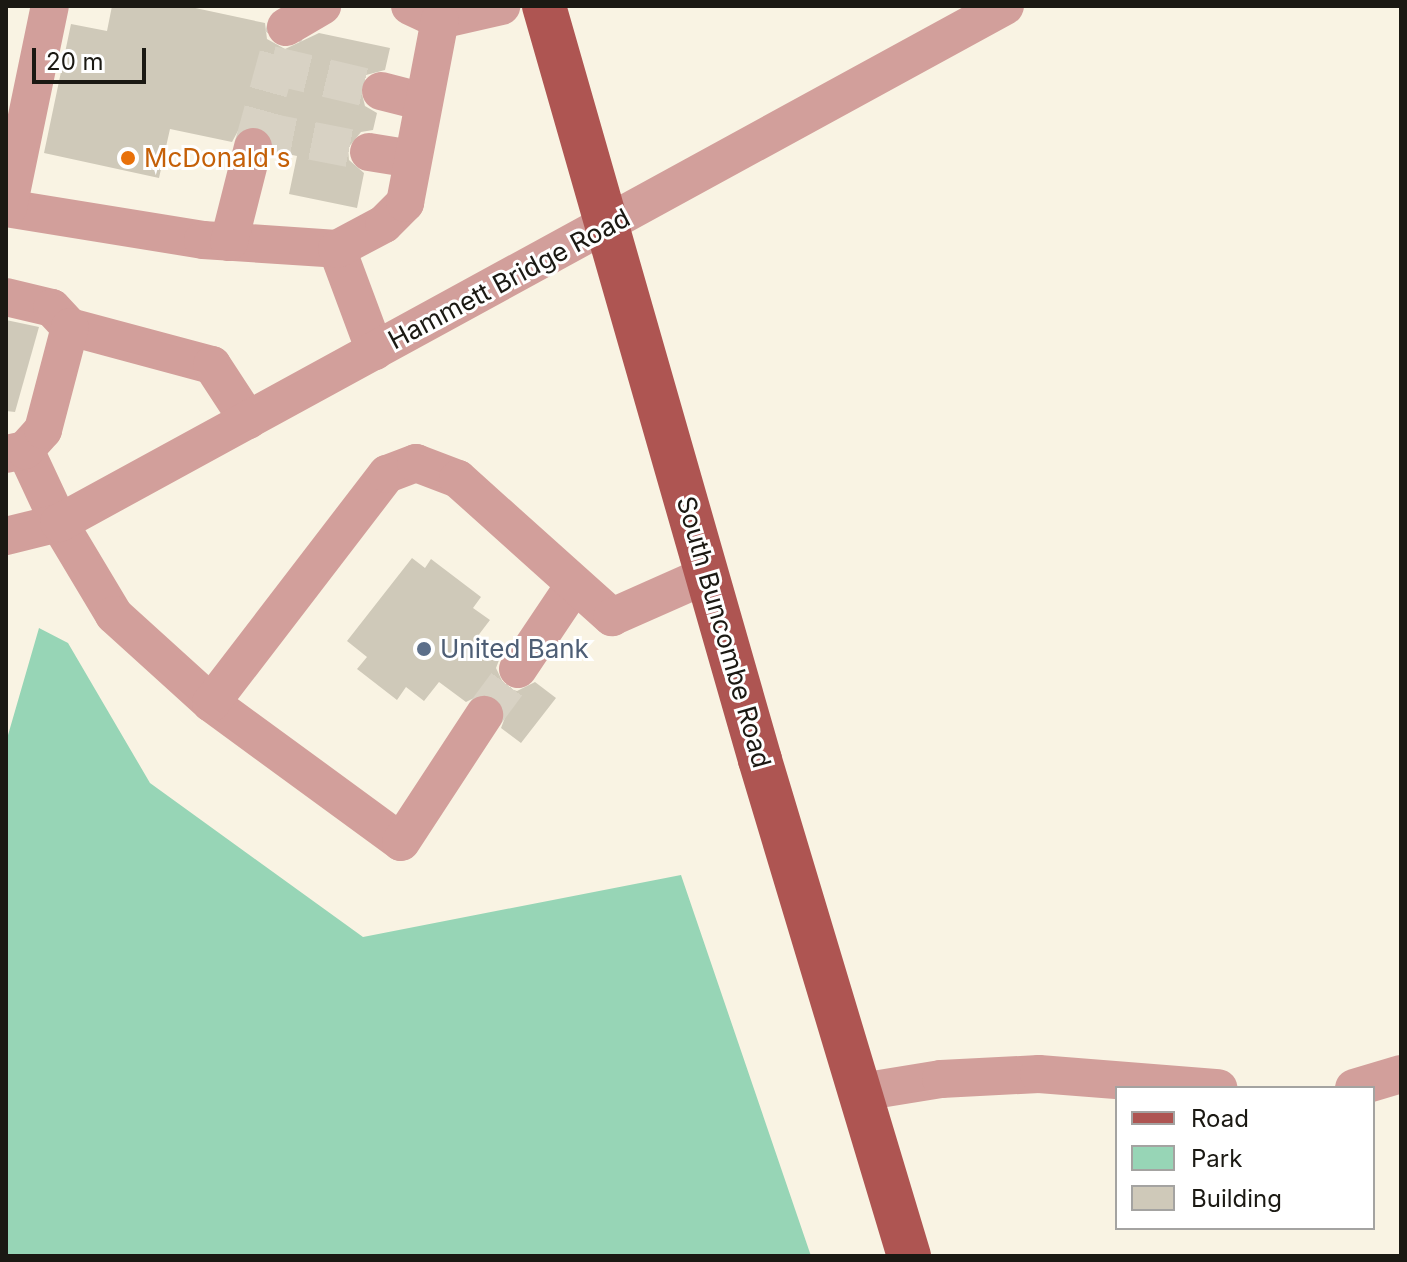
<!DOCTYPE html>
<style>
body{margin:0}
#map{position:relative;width:1407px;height:1262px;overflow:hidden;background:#f9f3e3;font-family:Inter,sans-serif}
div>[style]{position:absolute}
.green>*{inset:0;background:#97d5b6}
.building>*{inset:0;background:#cfc9b9}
.minor-tunnel>*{height:38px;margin-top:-19px;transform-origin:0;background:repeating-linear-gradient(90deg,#d8d2c4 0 38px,transparent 0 57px)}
.minor>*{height:38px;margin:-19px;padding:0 19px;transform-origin:19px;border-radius:19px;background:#d29f9b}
.major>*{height:44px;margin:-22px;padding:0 22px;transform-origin:22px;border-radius:22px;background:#ae5552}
.dots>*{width:22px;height:22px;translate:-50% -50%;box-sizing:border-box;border:4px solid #fff;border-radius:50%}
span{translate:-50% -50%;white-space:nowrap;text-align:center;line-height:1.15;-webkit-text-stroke:6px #fff;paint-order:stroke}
.food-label{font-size:26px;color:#c56008}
.left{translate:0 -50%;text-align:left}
.street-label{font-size:26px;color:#1b1913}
.service-label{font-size:26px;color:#4e5e75}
.frame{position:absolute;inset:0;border:8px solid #1b1913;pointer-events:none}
.legend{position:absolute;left:1115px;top:1086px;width:260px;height:144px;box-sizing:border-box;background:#fff;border:2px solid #a4a3a1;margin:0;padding:10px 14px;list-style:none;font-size:24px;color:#1b1913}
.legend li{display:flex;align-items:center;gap:16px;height:40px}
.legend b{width:40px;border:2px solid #a4a3a1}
.scale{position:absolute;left:32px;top:48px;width:114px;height:36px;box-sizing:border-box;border:4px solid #1b1913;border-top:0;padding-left:10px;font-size:24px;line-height:28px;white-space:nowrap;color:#1b1913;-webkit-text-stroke:6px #fff;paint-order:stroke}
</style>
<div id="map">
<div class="green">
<i style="clip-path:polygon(39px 628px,68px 643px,150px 783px,363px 937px,681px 875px,811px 1256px,6px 1256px,6px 742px)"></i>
</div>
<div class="building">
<i style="clip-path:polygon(112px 6px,186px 6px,265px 23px,267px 39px,285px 49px,319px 33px,390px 48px,385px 70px,366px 75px,360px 86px,365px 106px,377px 113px,373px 130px,361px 132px,348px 148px,349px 160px,364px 173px,357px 208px,289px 194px,297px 156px,274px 151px,269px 132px,258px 126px,238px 131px,232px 142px,170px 129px,159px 178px,44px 153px,71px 24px,107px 31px)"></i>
<i style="clip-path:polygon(6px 320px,39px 327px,15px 412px,6px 411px)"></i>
<i style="clip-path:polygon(412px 558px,425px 568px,431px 559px,481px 597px,473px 608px,490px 620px,477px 637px,501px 655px,496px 668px,505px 687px,517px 691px,535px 682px,556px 698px,521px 743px,501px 728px,506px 715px,495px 696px,484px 693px,466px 702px,439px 682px,424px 701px,406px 687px,397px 700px,357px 669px,367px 657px,347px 641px)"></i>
</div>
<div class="minor-tunnel">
<i style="left:271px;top:65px;width:113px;rotate:13.3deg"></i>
<i style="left:256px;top:130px;width:115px;rotate:11deg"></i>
<i style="left:253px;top:147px;width:124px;rotate:-74.6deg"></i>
<i style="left:484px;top:715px;width:57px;rotate:-53.5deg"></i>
</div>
<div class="minor">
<i style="left:410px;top:6px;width:33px;rotate:25deg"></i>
<i style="left:440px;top:20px;width:63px;rotate:-12.9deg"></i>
<i style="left:286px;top:27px;width:42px;rotate:-30.3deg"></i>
<i style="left:381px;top:91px;width:44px;rotate:14.3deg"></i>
<i style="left:369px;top:152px;width:44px;rotate:9.2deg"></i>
<i style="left:6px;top:208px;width:200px;rotate:9.2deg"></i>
<i style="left:203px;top:240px;width:134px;rotate:3.8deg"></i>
<i style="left:337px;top:249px;width:109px;rotate:69.6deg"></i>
<i style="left:8px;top:208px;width:206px;rotate:-78.3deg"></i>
<i style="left:229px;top:242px;width:98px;rotate:-75.8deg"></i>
<i style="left:337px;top:249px;width:53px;rotate:-28deg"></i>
<i style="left:384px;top:224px;width:30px;rotate:-45deg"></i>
<i style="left:405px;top:203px;width:186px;rotate:-79.2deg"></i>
<i style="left:6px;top:297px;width:47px;rotate:13.4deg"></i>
<i style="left:52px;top:308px;width:26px;rotate:47deg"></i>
<i style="left:70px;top:327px;width:147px;rotate:15deg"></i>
<i style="left:212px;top:365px;width:66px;rotate:56.8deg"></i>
<i style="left:25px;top:450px;width:81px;rotate:65deg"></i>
<i style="left:59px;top:523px;width:107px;rotate:59.1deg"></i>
<i style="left:114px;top:615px;width:131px;rotate:42.2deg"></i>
<i style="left:211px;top:703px;width:235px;rotate:36.2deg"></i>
<i style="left:401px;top:842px;width:152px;rotate:-56.8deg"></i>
<i style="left:6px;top:454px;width:19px;rotate:-12deg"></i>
<i style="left:25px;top:450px;width:27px;rotate:-48deg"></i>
<i style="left:43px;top:430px;width:106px;rotate:-75.3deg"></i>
<i style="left:6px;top:536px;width:55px;rotate:-13.8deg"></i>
<i style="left:59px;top:523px;width:1078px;rotate:-28.66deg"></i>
<i style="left:518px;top:669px;width:102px;rotate:-56.2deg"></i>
<i style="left:211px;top:703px;width:289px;rotate:-52.5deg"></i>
<i style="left:387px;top:474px;width:31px;rotate:-21deg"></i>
<i style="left:416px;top:463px;width:45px;rotate:20.9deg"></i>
<i style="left:458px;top:479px;width:207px;rotate:41.9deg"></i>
<i style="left:612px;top:617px;width:104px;rotate:-23.9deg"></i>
<i style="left:1354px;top:1088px;width:49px;rotate:-16.6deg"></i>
<i style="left:861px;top:1092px;width:81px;rotate:-9.2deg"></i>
<i style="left:941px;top:1079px;width:98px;rotate:-2.9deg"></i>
<i style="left:1039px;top:1074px;width:180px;rotate:4.5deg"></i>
</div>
<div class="major">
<i style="left:544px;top:6px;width:784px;rotate:74.01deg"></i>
<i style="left:760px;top:760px;width:518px;rotate:73.28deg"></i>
</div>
<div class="dots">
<i style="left:128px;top:158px;background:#e8710a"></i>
<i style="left:424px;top:649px;background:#5c6f8a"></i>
</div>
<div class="food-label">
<span class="left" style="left:144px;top:158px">McDonald's</span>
</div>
<div class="street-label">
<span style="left:509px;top:279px;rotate:-28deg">Hammett Bridge Road</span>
<span style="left:724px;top:632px;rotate:74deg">South Buncombe Road</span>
</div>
<div class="service-label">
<span class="left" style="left:440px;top:649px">United Bank</span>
</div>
<div class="frame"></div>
<ul class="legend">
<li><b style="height:10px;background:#ae5552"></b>Road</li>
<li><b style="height:22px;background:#97d5b6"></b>Park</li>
<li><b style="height:22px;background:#cfc9b9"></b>Building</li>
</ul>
<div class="scale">20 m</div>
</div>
